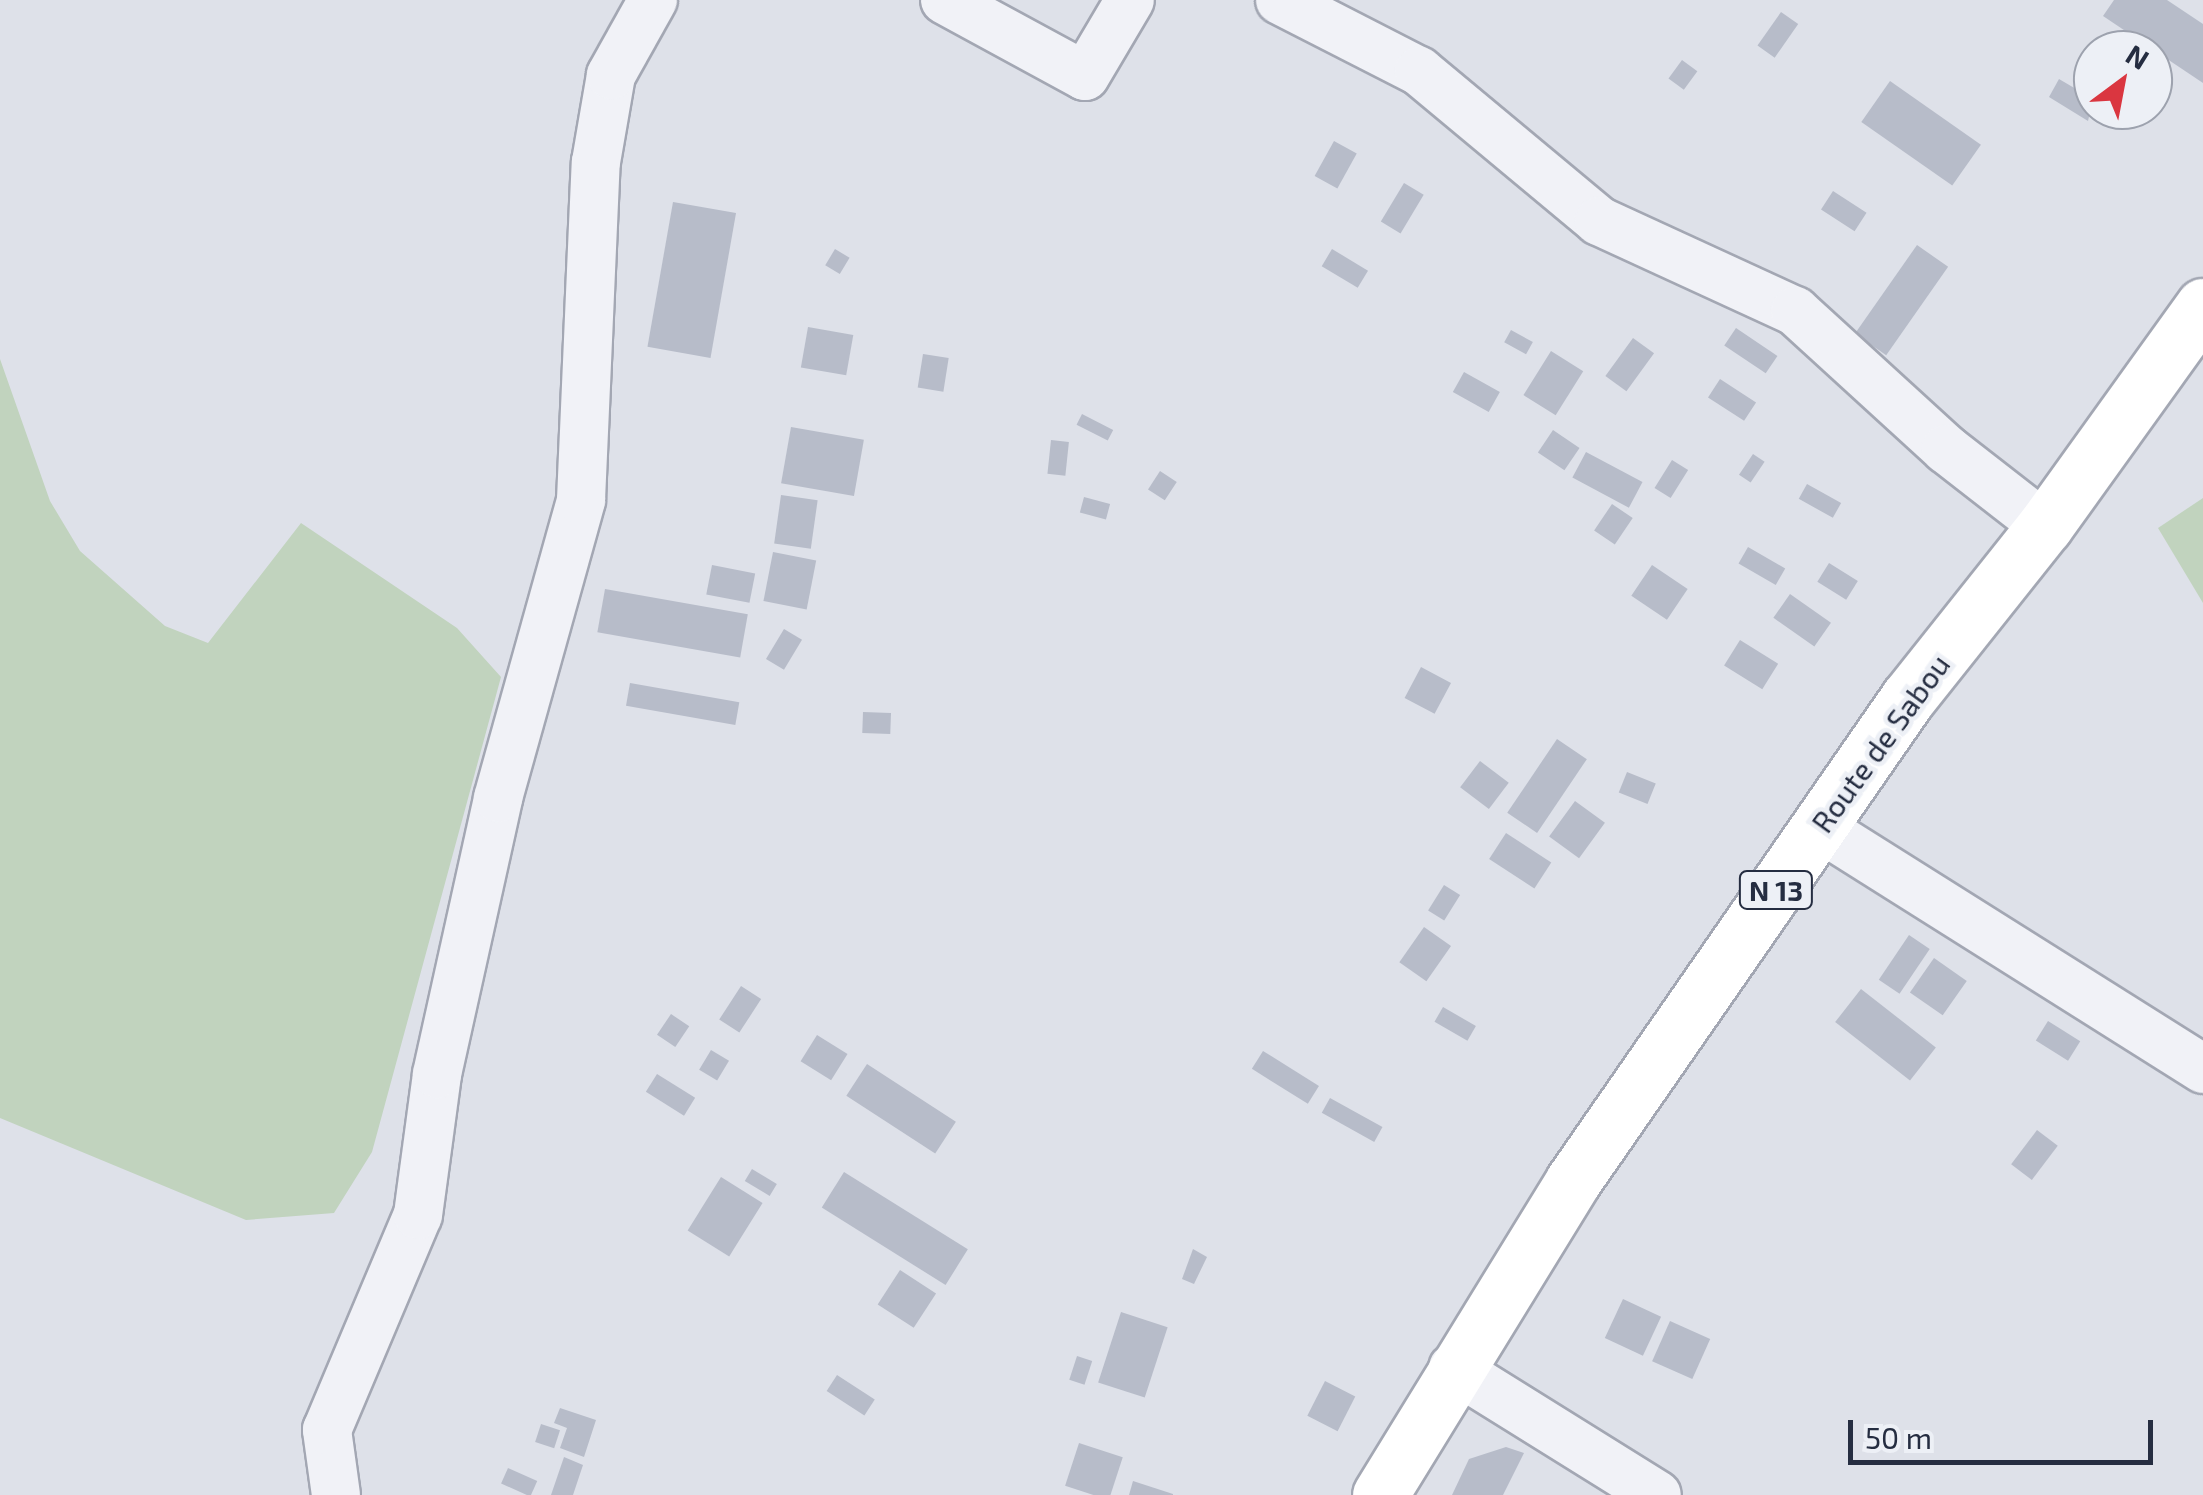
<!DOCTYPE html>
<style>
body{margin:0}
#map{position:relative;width:2203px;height:1495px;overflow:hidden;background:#dee1e9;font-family:"Exo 2",sans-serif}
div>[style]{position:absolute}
.green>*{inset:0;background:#c1d3be}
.building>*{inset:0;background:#b7bcc9;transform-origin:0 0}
.roads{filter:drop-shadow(2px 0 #a3a7b3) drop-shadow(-2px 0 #a3a7b3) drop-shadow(0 2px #a3a7b3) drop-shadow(0 -2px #a3a7b3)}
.minor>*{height:48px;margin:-24px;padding:0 24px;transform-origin:24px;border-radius:24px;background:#f1f2f7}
.major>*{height:55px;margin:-27.5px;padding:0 27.5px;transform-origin:27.5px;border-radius:27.5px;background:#fff}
span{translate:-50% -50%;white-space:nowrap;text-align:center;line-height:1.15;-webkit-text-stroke:9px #edf0f6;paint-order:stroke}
.shield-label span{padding:2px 8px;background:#edf0f6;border:2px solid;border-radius:8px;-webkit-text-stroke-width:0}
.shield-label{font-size:28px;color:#252d41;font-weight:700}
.street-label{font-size:30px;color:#252d41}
.north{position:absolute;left:2073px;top:30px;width:100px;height:100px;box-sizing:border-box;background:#edf0f6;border:2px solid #9da2ae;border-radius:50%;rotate:32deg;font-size:28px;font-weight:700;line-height:40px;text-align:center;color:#252d41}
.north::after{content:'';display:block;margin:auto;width:35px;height:45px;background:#da3640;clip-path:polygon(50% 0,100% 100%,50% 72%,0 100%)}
.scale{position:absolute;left:1848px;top:1420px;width:305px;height:45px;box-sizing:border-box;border:5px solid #252d41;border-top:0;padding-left:12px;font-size:30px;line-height:35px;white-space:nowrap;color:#252d41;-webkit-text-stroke:8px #edf0f6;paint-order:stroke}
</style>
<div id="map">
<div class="green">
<i style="clip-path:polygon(0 359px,50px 501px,80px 551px,165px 626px,208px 643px,301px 523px,457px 628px,501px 677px,372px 1152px,334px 1213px,246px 1220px,0 1118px)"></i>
<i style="clip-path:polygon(2203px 498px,2203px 603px,2158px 528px)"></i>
</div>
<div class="building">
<i style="clip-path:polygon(2114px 0,2167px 0,2203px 24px,2203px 83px,2103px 16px)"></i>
<i style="left:1781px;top:12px;width:21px;height:41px;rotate:35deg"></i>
<i style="left:1682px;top:60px;width:19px;height:23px;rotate:36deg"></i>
<i style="clip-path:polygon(2059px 79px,2093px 99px,2088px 121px,2049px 97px)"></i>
<i style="left:1890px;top:81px;width:111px;height:50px;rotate:35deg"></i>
<i style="left:1334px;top:141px;width:26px;height:40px;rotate:29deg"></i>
<i style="left:1404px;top:183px;width:23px;height:45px;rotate:31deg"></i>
<i style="left:1833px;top:191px;width:40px;height:22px;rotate:33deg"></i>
<i style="left:673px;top:202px;width:64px;height:147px;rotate:10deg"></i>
<i style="left:1917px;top:245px;width:38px;height:108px;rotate:35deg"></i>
<i style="left:835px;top:249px;width:17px;height:19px;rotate:31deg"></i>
<i style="left:1332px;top:249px;width:42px;height:20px;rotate:31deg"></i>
<i style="left:808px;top:327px;width:46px;height:41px;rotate:10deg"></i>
<i style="left:1736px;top:328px;width:50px;height:21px;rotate:34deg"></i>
<i style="left:1511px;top:330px;width:25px;height:14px;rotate:29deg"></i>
<i style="left:1633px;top:338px;width:26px;height:47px;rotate:36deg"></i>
<i style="left:1551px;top:351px;width:38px;height:52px;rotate:32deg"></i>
<i style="left:923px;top:354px;width:26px;height:34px;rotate:9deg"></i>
<i style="left:1464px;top:372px;width:41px;height:23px;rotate:29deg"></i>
<i style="left:1720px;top:379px;width:43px;height:22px;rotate:33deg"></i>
<i style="left:1082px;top:414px;width:35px;height:12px;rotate:27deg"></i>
<i style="left:791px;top:427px;width:74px;height:57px;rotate:10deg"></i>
<i style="left:1553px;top:430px;width:32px;height:27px;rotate:34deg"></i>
<i style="left:1051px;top:440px;width:18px;height:34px;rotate:6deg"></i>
<i style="left:1586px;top:452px;width:64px;height:29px;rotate:28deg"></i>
<i style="left:1753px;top:454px;width:14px;height:25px;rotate:34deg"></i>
<i style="left:1672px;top:460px;width:19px;height:33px;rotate:32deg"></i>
<i style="left:1160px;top:471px;width:20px;height:22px;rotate:33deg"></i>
<i style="left:1807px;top:484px;width:39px;height:17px;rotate:29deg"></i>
<i style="left:781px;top:495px;width:37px;height:49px;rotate:8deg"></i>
<i style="left:1084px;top:497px;width:27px;height:16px;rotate:15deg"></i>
<i style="left:1612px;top:504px;width:25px;height:32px;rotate:34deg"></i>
<i style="left:1748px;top:547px;width:43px;height:19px;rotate:30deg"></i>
<i style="left:773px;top:552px;width:44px;height:50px;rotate:11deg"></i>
<i style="left:1829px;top:563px;width:34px;height:22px;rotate:32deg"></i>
<i style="left:712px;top:565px;width:44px;height:30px;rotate:11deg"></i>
<i style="left:1652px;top:565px;width:43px;height:37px;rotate:34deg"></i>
<i style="left:605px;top:589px;width:145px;height:44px;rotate:10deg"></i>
<i style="left:1790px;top:594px;width:50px;height:29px;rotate:35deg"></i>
<i style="left:784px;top:629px;width:21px;height:35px;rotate:31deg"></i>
<i style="left:1740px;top:640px;width:45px;height:30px;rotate:32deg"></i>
<i style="left:1421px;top:667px;width:34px;height:35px;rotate:28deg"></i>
<i style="left:630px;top:683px;width:111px;height:23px;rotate:10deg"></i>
<i style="left:863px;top:712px;width:28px;height:21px;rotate:2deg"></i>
<i style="left:1557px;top:739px;width:36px;height:89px;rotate:34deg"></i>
<i style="left:1480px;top:761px;width:36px;height:33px;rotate:37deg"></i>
<i style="left:1627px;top:772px;width:31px;height:22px;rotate:22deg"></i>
<i style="left:1575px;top:801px;width:37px;height:44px;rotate:36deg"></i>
<i style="left:1506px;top:833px;width:54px;height:31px;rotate:33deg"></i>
<i style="left:1444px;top:885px;width:19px;height:30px;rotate:32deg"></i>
<i style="left:1424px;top:927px;width:33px;height:43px;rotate:35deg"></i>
<i style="left:1909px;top:935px;width:25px;height:54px;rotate:34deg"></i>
<i style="left:1934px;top:958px;width:40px;height:42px;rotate:35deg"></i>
<i style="left:741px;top:986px;width:24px;height:40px;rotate:33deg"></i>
<i style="left:1861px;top:989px;width:95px;height:42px;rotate:38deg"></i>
<i style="left:1443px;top:1007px;width:38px;height:17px;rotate:30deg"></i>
<i style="left:671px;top:1014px;width:22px;height:25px;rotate:34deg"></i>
<i style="left:2048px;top:1021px;width:38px;height:23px;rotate:32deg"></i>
<i style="left:817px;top:1035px;width:36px;height:31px;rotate:32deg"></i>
<i style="left:711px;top:1050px;width:21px;height:23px;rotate:31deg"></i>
<i style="left:1263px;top:1051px;width:66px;height:21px;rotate:32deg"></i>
<i style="left:867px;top:1064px;width:106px;height:38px;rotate:33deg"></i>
<i style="left:657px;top:1074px;width:45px;height:21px;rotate:32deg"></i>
<i style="left:1330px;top:1098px;width:60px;height:17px;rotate:29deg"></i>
<i style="left:2037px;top:1130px;width:26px;height:43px;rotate:37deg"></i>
<i style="left:752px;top:1169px;width:29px;height:14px;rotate:31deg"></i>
<i style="left:844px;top:1172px;width:146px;height:42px;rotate:32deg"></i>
<i style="left:721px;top:1177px;width:49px;height:63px;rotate:32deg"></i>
<i style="clip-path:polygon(1193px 1249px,1207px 1257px,1194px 1284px,1182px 1279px)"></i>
<i style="left:900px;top:1270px;width:43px;height:41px;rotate:33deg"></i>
<i style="left:1623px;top:1299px;width:42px;height:43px;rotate:25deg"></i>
<i style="left:1121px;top:1312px;width:49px;height:74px;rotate:18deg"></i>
<i style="left:1670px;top:1321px;width:44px;height:44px;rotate:24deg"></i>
<i style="left:1077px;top:1356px;width:16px;height:25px;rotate:18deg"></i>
<i style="left:837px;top:1375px;width:45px;height:19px;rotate:33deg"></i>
<i style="left:1325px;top:1381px;width:34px;height:39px;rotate:27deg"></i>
<i style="clip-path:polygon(560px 1408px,596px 1420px,584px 1457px,560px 1448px,567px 1428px,554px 1423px)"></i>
<i style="left:541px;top:1424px;width:20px;height:19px;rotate:18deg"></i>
<i style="left:1079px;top:1443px;width:46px;height:45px;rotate:18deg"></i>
<i style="clip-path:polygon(1506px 1447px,1524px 1453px,1503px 1495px,1452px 1495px,1469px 1459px)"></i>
<i style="clip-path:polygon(564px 1457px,583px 1465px,573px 1495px,551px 1495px)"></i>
<i style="left:508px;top:1468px;width:32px;height:17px;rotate:24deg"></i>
<i style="clip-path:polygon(1133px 1481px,1173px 1494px,1173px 1495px,1129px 1495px)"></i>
</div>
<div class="roads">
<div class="minor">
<i style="left:945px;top:0;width:159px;rotate:28.5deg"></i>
<i style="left:1085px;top:76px;width:88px;rotate:-59.4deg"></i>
<i style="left:1280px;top:0;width:156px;rotate:27.1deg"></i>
<i style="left:1419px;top:71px;width:234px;rotate:39.8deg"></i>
<i style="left:1599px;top:221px;width:216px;rotate:24.7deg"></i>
<i style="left:1795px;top:311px;width:205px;rotate:42.4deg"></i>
<i style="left:1946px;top:449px;width:125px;rotate:37.9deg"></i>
<i style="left:1819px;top:827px;width:454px;rotate:32.2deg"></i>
<i style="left:1453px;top:1368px;width:240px;rotate:31.9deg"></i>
<i style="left:336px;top:1495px;width:66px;rotate:-97.9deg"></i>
<i style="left:327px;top:1430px;width:233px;rotate:-67.1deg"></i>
<i style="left:418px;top:1215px;width:142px;rotate:-82.3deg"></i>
<i style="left:437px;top:1074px;width:283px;rotate:-77.5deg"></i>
<i style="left:498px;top:798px;width:309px;rotate:-74.4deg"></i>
<i style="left:581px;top:500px;width:338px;rotate:-87.5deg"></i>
<i style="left:596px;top:162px;width:88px;rotate:-80.2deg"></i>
<i style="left:611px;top:75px;width:86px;rotate:-60.8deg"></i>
</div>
<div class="major">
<i style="left:1380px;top:1495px;width:369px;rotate:-58.4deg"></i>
<i style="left:1573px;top:1181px;width:588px;rotate:-55.26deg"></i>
<i style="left:1908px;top:698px;width:220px;rotate:-51.5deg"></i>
<i style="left:2045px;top:526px;width:271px;rotate:-54.3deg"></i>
</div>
</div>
<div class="shield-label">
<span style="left:1776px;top:890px">N 13</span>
</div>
<div class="street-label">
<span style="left:1880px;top:743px;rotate:-54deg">Route de Sabou</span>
</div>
<div class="north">N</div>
<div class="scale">50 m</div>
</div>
